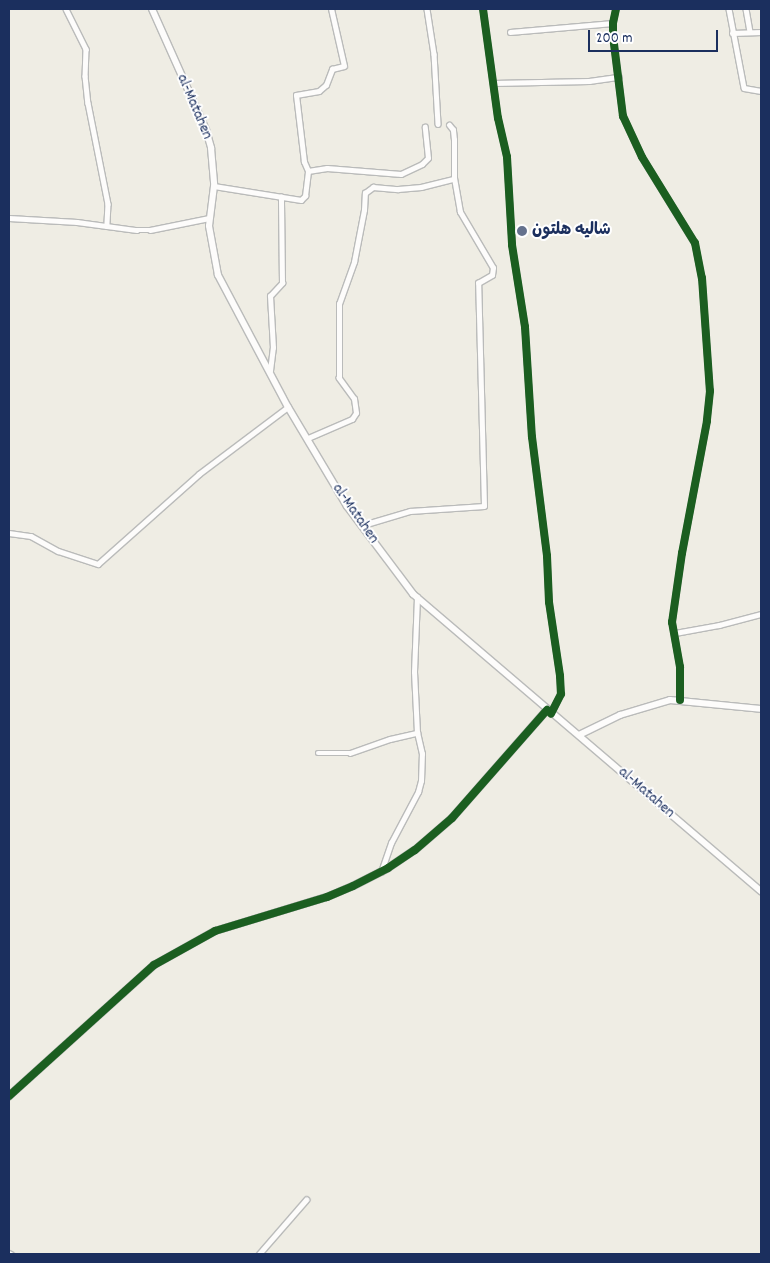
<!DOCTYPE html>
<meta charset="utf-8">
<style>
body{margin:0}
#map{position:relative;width:770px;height:1263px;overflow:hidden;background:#efede4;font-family:Dekko,"Playpen Sans Arabic",sans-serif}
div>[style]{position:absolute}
.roads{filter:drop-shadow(1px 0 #babbba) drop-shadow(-1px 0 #babbba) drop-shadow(0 1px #babbba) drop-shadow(0 -1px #babbba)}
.street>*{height:4.5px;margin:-2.25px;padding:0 2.25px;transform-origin:2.25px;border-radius:2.25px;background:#fdfcfb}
.secondary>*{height:6px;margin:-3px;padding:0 3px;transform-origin:3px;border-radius:3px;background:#fdfcfb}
.cycleway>*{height:8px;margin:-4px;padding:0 4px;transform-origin:4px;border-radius:4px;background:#1b5e20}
.dots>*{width:14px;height:14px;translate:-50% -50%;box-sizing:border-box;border:2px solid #fff;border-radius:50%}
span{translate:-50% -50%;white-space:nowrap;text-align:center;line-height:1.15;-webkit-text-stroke:4px #fff;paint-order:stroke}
.street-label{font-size:16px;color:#1b2f5e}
.poi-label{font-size:16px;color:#1b2f5e;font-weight:700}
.left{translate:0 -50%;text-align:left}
.frame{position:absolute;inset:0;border:10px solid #1b2f5e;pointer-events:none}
.scale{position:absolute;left:588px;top:30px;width:130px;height:22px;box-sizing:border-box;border:2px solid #1b2f5e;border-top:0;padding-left:6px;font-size:15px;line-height:18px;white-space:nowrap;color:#1b2f5e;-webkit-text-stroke:4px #fff;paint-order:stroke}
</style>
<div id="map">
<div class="roads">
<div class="street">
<i style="left:66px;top:9px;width:45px;rotate:63.4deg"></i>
<i style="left:86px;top:49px;width:27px;rotate:92deg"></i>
<i style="left:85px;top:76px;width:27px;rotate:84deg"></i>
<i style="left:88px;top:103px;width:103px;rotate:78.8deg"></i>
<i style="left:108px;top:204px;width:22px;rotate:93deg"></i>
<i style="left:427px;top:9px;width:46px;rotate:81.2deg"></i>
<i style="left:434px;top:54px;width:70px;rotate:86.7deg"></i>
<i style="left:483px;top:9px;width:110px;rotate:82.2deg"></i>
<i style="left:498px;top:118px;width:40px;rotate:77deg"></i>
<i style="left:507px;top:157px;width:88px;rotate:86.7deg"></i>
<i style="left:512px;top:245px;width:83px;rotate:81deg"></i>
<i style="left:525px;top:327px;width:110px;rotate:86.4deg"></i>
<i style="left:532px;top:437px;width:120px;rotate:82.8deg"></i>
<i style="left:547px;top:556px;width:46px;rotate:87.5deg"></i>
<i style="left:549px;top:602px;width:75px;rotate:81.5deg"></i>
<i style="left:560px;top:676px;width:18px;rotate:87deg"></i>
<i style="left:561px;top:694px;width:22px;rotate:117deg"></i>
<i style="left:616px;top:9px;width:14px;rotate:102deg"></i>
<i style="left:613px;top:23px;width:13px;rotate:90deg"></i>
<i style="left:613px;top:36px;width:81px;rotate:82.9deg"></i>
<i style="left:623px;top:116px;width:45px;rotate:65.1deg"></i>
<i style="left:642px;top:157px;width:101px;rotate:58.4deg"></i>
<i style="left:695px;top:243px;width:36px;rotate:79deg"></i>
<i style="left:702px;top:278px;width:113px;rotate:86deg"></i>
<i style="left:710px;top:391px;width:30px;rotate:96deg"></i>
<i style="left:707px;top:421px;width:134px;rotate:100.7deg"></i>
<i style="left:682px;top:553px;width:70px;rotate:98.2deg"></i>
<i style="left:672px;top:622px;width:46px;rotate:79.9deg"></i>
<i style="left:680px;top:667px;width:33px;rotate:90deg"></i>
<i style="left:729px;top:9px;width:80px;rotate:79.2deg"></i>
<i style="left:744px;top:88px;width:17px;rotate:10deg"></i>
<i style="left:746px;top:9px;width:23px;rotate:80deg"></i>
<i style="left:510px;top:32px;width:103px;rotate:-5deg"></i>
<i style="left:732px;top:33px;width:29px;rotate:-2deg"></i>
<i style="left:493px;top:83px;width:96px;rotate:-1.2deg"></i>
<i style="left:589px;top:81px;width:30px;rotate:-8deg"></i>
<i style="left:308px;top:171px;width:19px;rotate:-9deg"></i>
<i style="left:327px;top:168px;width:74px;rotate:4.6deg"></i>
<i style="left:401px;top:174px;width:23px;rotate:-25deg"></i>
<i style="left:422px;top:164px;width:8px;rotate:-45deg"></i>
<i style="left:428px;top:158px;width:31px;rotate:-96deg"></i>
<i style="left:214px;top:186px;width:88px;rotate:9.1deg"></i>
<i style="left:301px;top:200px;width:6px;rotate:-45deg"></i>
<i style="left:305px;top:196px;width:25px;rotate:-83deg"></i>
<i style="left:308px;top:171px;width:10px;rotate:-114deg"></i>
<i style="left:304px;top:162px;width:67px;rotate:-96.8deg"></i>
<i style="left:296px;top:95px;width:23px;rotate:-10deg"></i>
<i style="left:319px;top:91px;width:9px;rotate:-41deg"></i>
<i style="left:326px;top:85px;width:17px;rotate:-69deg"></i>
<i style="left:332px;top:69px;width:12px;rotate:-14deg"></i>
<i style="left:344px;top:66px;width:58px;rotate:-102.8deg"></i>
<i style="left:9px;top:218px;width:68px;rotate:3.4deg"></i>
<i style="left:77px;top:222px;width:60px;rotate:7.7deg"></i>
<i style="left:136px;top:230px;width:14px"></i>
<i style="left:150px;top:230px;width:60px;rotate:-11.5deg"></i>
<i style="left:270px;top:371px;width:23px;rotate:-83deg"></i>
<i style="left:273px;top:348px;width:52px;rotate:-93.3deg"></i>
<i style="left:270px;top:296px;width:18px;rotate:-47deg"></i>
<i style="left:282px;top:283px;width:86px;rotate:-90.7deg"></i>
<i style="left:308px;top:438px;width:48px;rotate:-23.4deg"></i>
<i style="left:352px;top:419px;width:7px;rotate:-56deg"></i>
<i style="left:356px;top:413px;width:14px;rotate:-98deg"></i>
<i style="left:354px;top:399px;width:26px;rotate:-126deg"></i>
<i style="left:339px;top:378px;width:74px;rotate:-90deg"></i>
<i style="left:339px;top:304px;width:45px;rotate:-70.3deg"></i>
<i style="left:354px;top:262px;width:53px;rotate:-79.1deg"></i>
<i style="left:364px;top:210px;width:17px;rotate:-87deg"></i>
<i style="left:365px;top:193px;width:10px;rotate:-37deg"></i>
<i style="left:373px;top:187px;width:25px;rotate:5deg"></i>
<i style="left:398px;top:189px;width:23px;rotate:-5deg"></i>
<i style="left:421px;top:187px;width:34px;rotate:-14deg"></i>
<i style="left:363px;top:525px;width:49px;rotate:-16.6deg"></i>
<i style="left:410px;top:511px;width:74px;rotate:-3.9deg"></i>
<i style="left:484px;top:506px;width:223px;rotate:-91.5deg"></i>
<i style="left:478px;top:283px;width:16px;rotate:-30deg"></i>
<i style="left:492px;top:275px;width:7px;rotate:-82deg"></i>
<i style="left:493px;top:268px;width:65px;rotate:-120.5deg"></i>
<i style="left:460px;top:212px;width:34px;rotate:-100deg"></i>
<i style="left:454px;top:179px;width:39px;rotate:-90deg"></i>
<i style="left:454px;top:140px;width:10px;rotate:-96deg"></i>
<i style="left:453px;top:130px;width:6px;rotate:-129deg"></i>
<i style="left:9px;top:533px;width:22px;rotate:8deg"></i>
<i style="left:31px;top:536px;width:31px;rotate:29deg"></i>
<i style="left:58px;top:551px;width:42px;rotate:18deg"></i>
<i style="left:98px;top:564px;width:135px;rotate:-41.7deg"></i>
<i style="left:199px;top:474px;width:111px;rotate:-37deg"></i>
<i style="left:675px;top:633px;width:45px;rotate:-10.3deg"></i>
<i style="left:719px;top:625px;width:43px;rotate:-14.7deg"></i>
<i style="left:318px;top:753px;width:32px"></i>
<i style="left:350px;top:753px;width:42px;rotate:-19.3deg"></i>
<i style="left:390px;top:739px;width:28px;rotate:-13deg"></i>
<i style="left:417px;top:733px;width:61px;rotate:-92.8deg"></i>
<i style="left:414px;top:672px;width:75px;rotate:-87.7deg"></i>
<i style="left:381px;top:872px;width:31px;rotate:-71deg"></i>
<i style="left:391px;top:843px;width:58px;rotate:-62.1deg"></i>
<i style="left:418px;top:792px;width:11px;rotate:-75deg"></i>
<i style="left:421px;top:781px;width:27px;rotate:-88deg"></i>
<i style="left:422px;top:754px;width:22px;rotate:-103deg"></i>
<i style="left:9px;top:1253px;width:2px;rotate:27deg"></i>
<i style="left:259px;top:1254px;width:72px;rotate:-49deg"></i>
</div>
<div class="secondary">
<i style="left:152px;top:9px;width:133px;rotate:65.9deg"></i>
<i style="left:206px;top:130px;width:19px;rotate:74deg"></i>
<i style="left:211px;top:148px;width:38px;rotate:85deg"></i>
<i style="left:214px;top:186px;width:40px;rotate:97.1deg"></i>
<i style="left:209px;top:226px;width:50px;rotate:79.6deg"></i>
<i style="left:218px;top:275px;width:149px;rotate:62.1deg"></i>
<i style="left:288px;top:407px;width:115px;rotate:59.2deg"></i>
<i style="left:347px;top:506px;width:110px;rotate:53.1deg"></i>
<i style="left:413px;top:594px;width:458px;rotate:40.5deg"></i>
<i style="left:579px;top:735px;width:46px;rotate:-26deg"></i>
<i style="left:620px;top:715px;width:52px;rotate:-16.7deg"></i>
<i style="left:670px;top:700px;width:91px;rotate:5.6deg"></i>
<i style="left:9px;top:1096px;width:195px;rotate:-42.1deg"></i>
<i style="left:154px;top:965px;width:70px;rotate:-29.1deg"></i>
<i style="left:215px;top:931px;width:117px;rotate:-16.9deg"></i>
<i style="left:327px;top:897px;width:28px;rotate:-23deg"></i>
<i style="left:353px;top:886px;width:39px;rotate:-27deg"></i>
<i style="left:388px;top:868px;width:32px;rotate:-34deg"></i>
<i style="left:415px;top:850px;width:49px;rotate:-40.9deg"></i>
<i style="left:452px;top:818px;width:144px;rotate:-48.7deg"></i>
</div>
</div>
<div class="cycleway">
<i style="left:483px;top:9px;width:110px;rotate:82.2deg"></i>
<i style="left:498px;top:118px;width:40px;rotate:77deg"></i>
<i style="left:507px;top:157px;width:88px;rotate:86.7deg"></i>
<i style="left:512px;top:245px;width:83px;rotate:81deg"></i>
<i style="left:525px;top:327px;width:110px;rotate:86.4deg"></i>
<i style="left:532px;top:437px;width:120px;rotate:82.8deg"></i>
<i style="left:547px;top:556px;width:46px;rotate:87.5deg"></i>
<i style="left:549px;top:602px;width:75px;rotate:81.5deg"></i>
<i style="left:560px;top:676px;width:18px;rotate:87deg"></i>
<i style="left:561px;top:694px;width:22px;rotate:117deg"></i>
<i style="left:616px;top:9px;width:14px;rotate:102deg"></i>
<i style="left:613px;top:23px;width:13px;rotate:90deg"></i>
<i style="left:613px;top:36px;width:81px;rotate:82.9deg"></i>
<i style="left:623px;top:116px;width:45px;rotate:65.1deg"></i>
<i style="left:642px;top:157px;width:101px;rotate:58.4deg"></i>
<i style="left:695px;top:243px;width:36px;rotate:79deg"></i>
<i style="left:702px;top:278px;width:113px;rotate:86deg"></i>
<i style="left:710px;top:391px;width:30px;rotate:96deg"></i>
<i style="left:707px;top:421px;width:134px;rotate:100.7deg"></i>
<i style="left:682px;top:553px;width:70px;rotate:98.2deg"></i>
<i style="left:672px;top:622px;width:46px;rotate:79.9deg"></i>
<i style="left:680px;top:667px;width:33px;rotate:90deg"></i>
<i style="left:9px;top:1096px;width:195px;rotate:-42.1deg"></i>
<i style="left:154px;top:965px;width:70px;rotate:-29.1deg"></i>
<i style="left:215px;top:931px;width:117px;rotate:-16.9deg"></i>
<i style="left:327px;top:897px;width:28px;rotate:-23deg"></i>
<i style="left:353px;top:886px;width:39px;rotate:-27deg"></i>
<i style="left:388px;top:868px;width:32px;rotate:-34deg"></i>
<i style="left:415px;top:850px;width:49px;rotate:-40.9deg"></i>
<i style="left:452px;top:818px;width:144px;rotate:-48.7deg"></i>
</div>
<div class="dots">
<i style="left:522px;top:231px;background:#65728d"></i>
</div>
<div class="street-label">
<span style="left:194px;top:107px;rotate:67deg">al-Matahen</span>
<span style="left:355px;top:514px;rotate:55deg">al-Matahen</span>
<span style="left:646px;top:793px;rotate:41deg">al-Matahen</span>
</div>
<div class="poi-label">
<span class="left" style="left:532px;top:231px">شاليه هلتون</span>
</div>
<div class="frame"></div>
<div class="scale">200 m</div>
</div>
